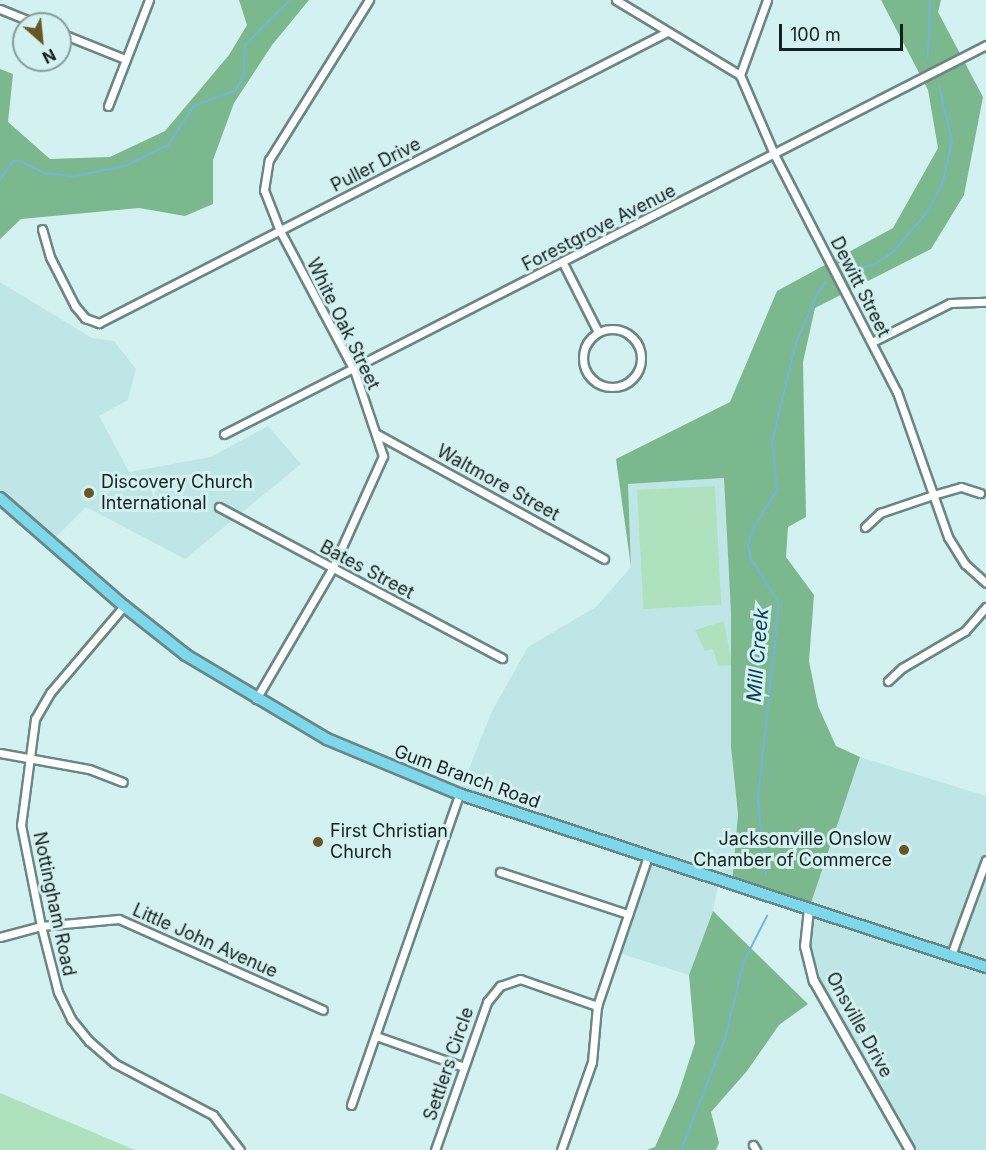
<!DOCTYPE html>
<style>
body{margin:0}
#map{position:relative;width:986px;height:1150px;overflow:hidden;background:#d3f1f0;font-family:Inter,sans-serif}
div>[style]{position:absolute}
.built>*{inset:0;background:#bfe6e6}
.green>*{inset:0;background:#b0e1be;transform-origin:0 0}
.forest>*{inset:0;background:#7bb88e}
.stream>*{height:2px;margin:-1px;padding:0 1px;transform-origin:1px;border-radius:1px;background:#74b4dc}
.roads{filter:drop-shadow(2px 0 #6a8685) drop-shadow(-2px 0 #6a8685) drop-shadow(0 2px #6a8685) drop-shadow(0 -2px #6a8685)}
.minor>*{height:7px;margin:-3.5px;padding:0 3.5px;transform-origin:3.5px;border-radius:3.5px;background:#fff}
.minor>.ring{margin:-3.5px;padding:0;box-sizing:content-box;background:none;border:7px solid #fff;border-radius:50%}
.tertiary>*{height:8px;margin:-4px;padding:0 4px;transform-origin:4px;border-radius:4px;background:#fff}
.primary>*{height:10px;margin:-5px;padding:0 5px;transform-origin:5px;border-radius:5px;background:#7dd8eb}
.dots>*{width:16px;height:16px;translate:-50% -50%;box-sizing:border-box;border:3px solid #d3f1f0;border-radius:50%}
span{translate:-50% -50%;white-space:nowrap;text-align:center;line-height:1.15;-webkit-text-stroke:6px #d3f1f0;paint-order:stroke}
.street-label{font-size:18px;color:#152020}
.poi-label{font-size:18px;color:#152020}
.left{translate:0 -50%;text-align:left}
.right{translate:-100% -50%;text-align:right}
.water-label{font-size:20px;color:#093e59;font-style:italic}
.north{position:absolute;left:12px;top:12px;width:60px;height:60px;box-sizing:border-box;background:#d3f1f0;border:2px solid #879d9d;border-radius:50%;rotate:153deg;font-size:16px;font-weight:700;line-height:24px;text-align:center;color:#152020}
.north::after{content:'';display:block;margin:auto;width:21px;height:27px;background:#685725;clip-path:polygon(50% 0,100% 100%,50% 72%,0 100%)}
.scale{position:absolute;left:779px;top:24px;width:124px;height:27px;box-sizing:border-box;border:3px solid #152020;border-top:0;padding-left:8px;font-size:18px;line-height:21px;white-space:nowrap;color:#152020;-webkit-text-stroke:4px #d3f1f0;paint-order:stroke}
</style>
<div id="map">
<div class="built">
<i style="clip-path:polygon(0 282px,92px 338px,114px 341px,136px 369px,128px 400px,99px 416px,129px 472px,211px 457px,268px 426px,301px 464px,185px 559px,86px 507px,51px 542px,0 498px)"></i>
<i style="clip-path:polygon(724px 478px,731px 614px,731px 747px,738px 814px,732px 884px,719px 880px,713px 911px,689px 975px,612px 951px,648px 857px,459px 794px,492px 711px,528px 647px,596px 607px,631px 567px,628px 484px)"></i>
<i style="clip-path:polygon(860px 757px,986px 796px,986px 1150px,910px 1150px,809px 966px,809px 909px)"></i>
</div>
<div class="green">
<i style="left:715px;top:486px;width:119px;height:78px;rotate:87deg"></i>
<i style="clip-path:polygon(724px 621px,732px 665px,718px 666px,713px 649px,705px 651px,695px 630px)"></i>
<i style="clip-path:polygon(0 1093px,135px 1150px,0 1150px)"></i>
</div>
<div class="forest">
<i style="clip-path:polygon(239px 0,309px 0,272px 45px,234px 103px,213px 160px,213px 204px,185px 216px,139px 208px,21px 219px,0 239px,0 69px,13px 74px,8px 122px,50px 159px,110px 157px,165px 131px,229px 55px,247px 25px)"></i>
<i style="clip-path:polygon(881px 0,941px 0,938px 12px,983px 97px,964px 195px,931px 249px,815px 308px,803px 362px,806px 517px,788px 527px,786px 557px,814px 595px,809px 661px,818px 706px,836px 746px,860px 757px,809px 909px,732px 884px,738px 814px,731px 747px,731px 614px,724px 478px,628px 484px,631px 567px,616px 459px,730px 402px,777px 291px,893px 228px,938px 148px,928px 90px)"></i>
<i style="clip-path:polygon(713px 911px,808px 1004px,779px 1025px,747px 1071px,711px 1112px,719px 1143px,716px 1150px,647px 1150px,655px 1147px,678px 1095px,695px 1043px,689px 975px)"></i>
</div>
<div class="stream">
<i style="left:928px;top:57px;width:57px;rotate:-88deg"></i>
<i style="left:0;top:180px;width:23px;rotate:-56deg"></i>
<i style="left:13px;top:161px;width:8px"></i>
<i style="left:21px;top:161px;width:26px;rotate:28deg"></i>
<i style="left:44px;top:173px;width:31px;rotate:6deg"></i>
<i style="left:75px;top:176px;width:51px;rotate:-11.3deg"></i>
<i style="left:125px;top:166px;width:48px;rotate:-26deg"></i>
<i style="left:168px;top:145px;width:47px;rotate:-56.3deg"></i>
<i style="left:194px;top:106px;width:45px;rotate:-20.9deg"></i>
<i style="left:236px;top:90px;width:16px;rotate:-63deg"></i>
<i style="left:243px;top:76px;width:32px;rotate:-85deg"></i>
<i style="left:246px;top:44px;width:62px;rotate:-45deg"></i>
<i style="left:854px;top:268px;width:19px;rotate:-9deg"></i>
<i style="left:873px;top:265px;width:24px;rotate:-33deg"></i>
<i style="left:893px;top:252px;width:54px;rotate:-49.5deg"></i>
<i style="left:928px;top:211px;width:30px;rotate:-62deg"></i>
<i style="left:942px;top:185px;width:45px;rotate:-77.2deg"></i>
<i style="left:952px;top:141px;width:57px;rotate:-103.1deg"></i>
<i style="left:766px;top:875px;width:76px;rotate:-96deg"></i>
<i style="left:758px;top:799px;width:197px;rotate:-83.9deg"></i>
<i style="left:779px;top:603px;width:52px;rotate:-122.5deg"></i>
<i style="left:751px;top:559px;width:13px;rotate:-103deg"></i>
<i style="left:748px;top:546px;width:18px;rotate:-74deg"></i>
<i style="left:753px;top:529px;width:46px;rotate:-58.4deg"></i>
<i style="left:777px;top:490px;width:48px;rotate:-95.9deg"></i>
<i style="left:772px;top:442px;width:102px;rotate:-76.4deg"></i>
<i style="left:796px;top:343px;width:56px;rotate:-66.7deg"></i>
<i style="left:818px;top:292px;width:13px;rotate:-51deg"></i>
<i style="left:681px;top:1150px;width:120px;rotate:-68.6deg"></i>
<i style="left:725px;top:1038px;width:79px;rotate:-76.1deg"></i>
<i style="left:744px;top:961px;width:51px;rotate:-62.9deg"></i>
</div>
<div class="roads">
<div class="minor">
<i style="left:616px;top:0;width:145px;rotate:31.2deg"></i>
<i style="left:767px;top:0;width:80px;rotate:109.8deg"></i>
<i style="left:740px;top:75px;width:86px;rotate:66.7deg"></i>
<i style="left:774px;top:154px;width:268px;rotate:62.7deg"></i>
<i style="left:897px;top:392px;width:154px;rotate:70.6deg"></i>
<i style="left:948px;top:537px;width:32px;rotate:58deg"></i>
<i style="left:965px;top:564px;width:28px;rotate:42deg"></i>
<i style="left:0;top:9px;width:40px;rotate:22deg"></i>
<i style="left:60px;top:33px;width:70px;rotate:21.8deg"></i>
<i style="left:108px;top:106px;width:114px;rotate:-68.9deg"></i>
<i style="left:42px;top:229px;width:29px;rotate:74deg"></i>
<i style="left:50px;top:257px;width:55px;rotate:63deg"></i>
<i style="left:75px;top:306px;width:16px;rotate:50deg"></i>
<i style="left:85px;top:318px;width:15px;rotate:20deg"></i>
<i style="left:99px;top:323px;width:638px;rotate:-27.13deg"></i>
<i style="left:563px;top:263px;width:77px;rotate:63.1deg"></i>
<i class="ring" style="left:583px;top:329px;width:51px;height:51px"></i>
<i style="left:872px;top:342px;width:87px;rotate:-26.6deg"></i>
<i style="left:950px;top:303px;width:36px;rotate:-2deg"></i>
<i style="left:224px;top:434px;width:856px;rotate:-27.04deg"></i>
<i style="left:377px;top:434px;width:259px;rotate:28.8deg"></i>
<i style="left:219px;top:507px;width:321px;rotate:28.1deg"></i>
<i style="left:865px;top:527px;width:21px;rotate:-43deg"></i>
<i style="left:880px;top:513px;width:56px;rotate:-18.8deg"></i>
<i style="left:933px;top:495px;width:29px;rotate:-16deg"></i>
<i style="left:961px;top:487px;width:20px;rotate:18deg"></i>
<i style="left:124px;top:606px;width:114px;rotate:130.4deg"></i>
<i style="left:50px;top:693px;width:30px;rotate:120deg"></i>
<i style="left:35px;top:719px;width:107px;rotate:97.5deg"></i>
<i style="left:21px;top:825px;width:103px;rotate:78.8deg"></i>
<i style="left:41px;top:926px;width:68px;rotate:75.6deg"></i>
<i style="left:58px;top:992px;width:30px;rotate:64deg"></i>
<i style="left:71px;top:1019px;width:28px;rotate:51deg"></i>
<i style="left:89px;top:1041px;width:33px;rotate:41deg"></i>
<i style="left:114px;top:1063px;width:112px;rotate:27.7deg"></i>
<i style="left:213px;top:1115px;width:44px;rotate:52.4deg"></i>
<i style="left:888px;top:681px;width:19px;rotate:-43deg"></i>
<i style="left:902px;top:668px;width:73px;rotate:-30.4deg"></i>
<i style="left:965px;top:631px;width:32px;rotate:-49deg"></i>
<i style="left:256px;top:699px;width:151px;rotate:-59.7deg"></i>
<i style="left:332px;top:569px;width:124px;rotate:-65.7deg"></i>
<i style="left:383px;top:456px;width:91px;rotate:-108.6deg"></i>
<i style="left:354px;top:370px;width:157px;rotate:-118deg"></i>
<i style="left:280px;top:231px;width:44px;rotate:-111.3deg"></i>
<i style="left:264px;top:190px;width:30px;rotate:-81deg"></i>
<i style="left:269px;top:160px;width:189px;rotate:-58deg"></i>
<i style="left:0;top:753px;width:90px;rotate:10.2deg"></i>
<i style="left:89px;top:769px;width:36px;rotate:21deg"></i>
<i style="left:500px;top:872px;width:135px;rotate:18.2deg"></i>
<i style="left:0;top:937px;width:42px;rotate:-15deg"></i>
<i style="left:41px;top:926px;width:78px;rotate:-5.1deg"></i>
<i style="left:119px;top:919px;width:223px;rotate:24deg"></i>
<i style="left:951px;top:955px;width:101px;rotate:-69.8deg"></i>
<i style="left:376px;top:1036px;width:93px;rotate:19.4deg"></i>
<i style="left:351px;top:1105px;width:329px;rotate:-70.8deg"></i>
<i style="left:753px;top:1145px;width:6px;rotate:59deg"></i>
<i style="left:435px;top:1150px;width:157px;rotate:-70.6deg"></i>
<i style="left:487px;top:1002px;width:21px;rotate:-51deg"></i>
<i style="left:500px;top:986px;width:21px;rotate:-19deg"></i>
<i style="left:520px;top:979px;width:82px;rotate:19.3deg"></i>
<i style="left:561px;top:1150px;width:93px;rotate:-70.6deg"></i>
<i style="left:592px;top:1062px;width:56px;rotate:-84.9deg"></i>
<i style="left:597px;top:1006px;width:158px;rotate:-71.2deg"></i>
</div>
<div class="tertiary">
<i style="left:809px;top:909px;width:37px;rotate:96deg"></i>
<i style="left:805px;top:946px;width:36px;rotate:76deg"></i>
<i style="left:814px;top:981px;width:194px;rotate:60.4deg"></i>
</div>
<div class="primary">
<i style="left:0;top:498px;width:164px;rotate:41.1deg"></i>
<i style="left:124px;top:606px;width:79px;rotate:38.3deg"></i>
<i style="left:186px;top:655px;width:164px;rotate:30.8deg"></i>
<i style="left:327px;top:739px;width:143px;rotate:22.6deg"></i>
<i style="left:459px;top:794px;width:555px;rotate:18.17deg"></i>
</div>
</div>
<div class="dots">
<i style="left:89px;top:493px;background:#685725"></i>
<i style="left:318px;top:842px;background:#685725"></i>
<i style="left:904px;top:850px;background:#685725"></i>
</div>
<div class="street-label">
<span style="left:376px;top:165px;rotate:-27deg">Puller Drive</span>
<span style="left:599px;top:228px;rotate:-27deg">Forestgrove Avenue</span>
<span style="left:860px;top:287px;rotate:63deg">Dewitt Street</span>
<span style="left:343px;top:324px;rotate:64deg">White Oak Street</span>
<span style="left:498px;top:483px;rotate:29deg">Waltmore Street</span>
<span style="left:367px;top:570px;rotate:28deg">Bates Street</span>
<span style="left:467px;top:777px;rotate:20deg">Gum Branch Road</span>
<span style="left:54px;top:904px;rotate:78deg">Nottingham Road</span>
<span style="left:205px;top:941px;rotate:24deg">Little John Avenue</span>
<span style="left:859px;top:1025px;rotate:61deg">Onsville Drive</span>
<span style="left:449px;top:1064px;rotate:-71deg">Settlers Circle</span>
</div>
<div class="poi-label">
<span class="left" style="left:101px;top:493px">Discovery Church<br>International</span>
<span class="left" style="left:330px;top:842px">First Christian<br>Church</span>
<span class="right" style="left:892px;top:850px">Jacksonville Onslow<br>Chamber of Commerce</span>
</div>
<div class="water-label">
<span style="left:758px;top:655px;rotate:-85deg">Mill Creek</span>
</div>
<div class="north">N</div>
<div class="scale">100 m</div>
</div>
